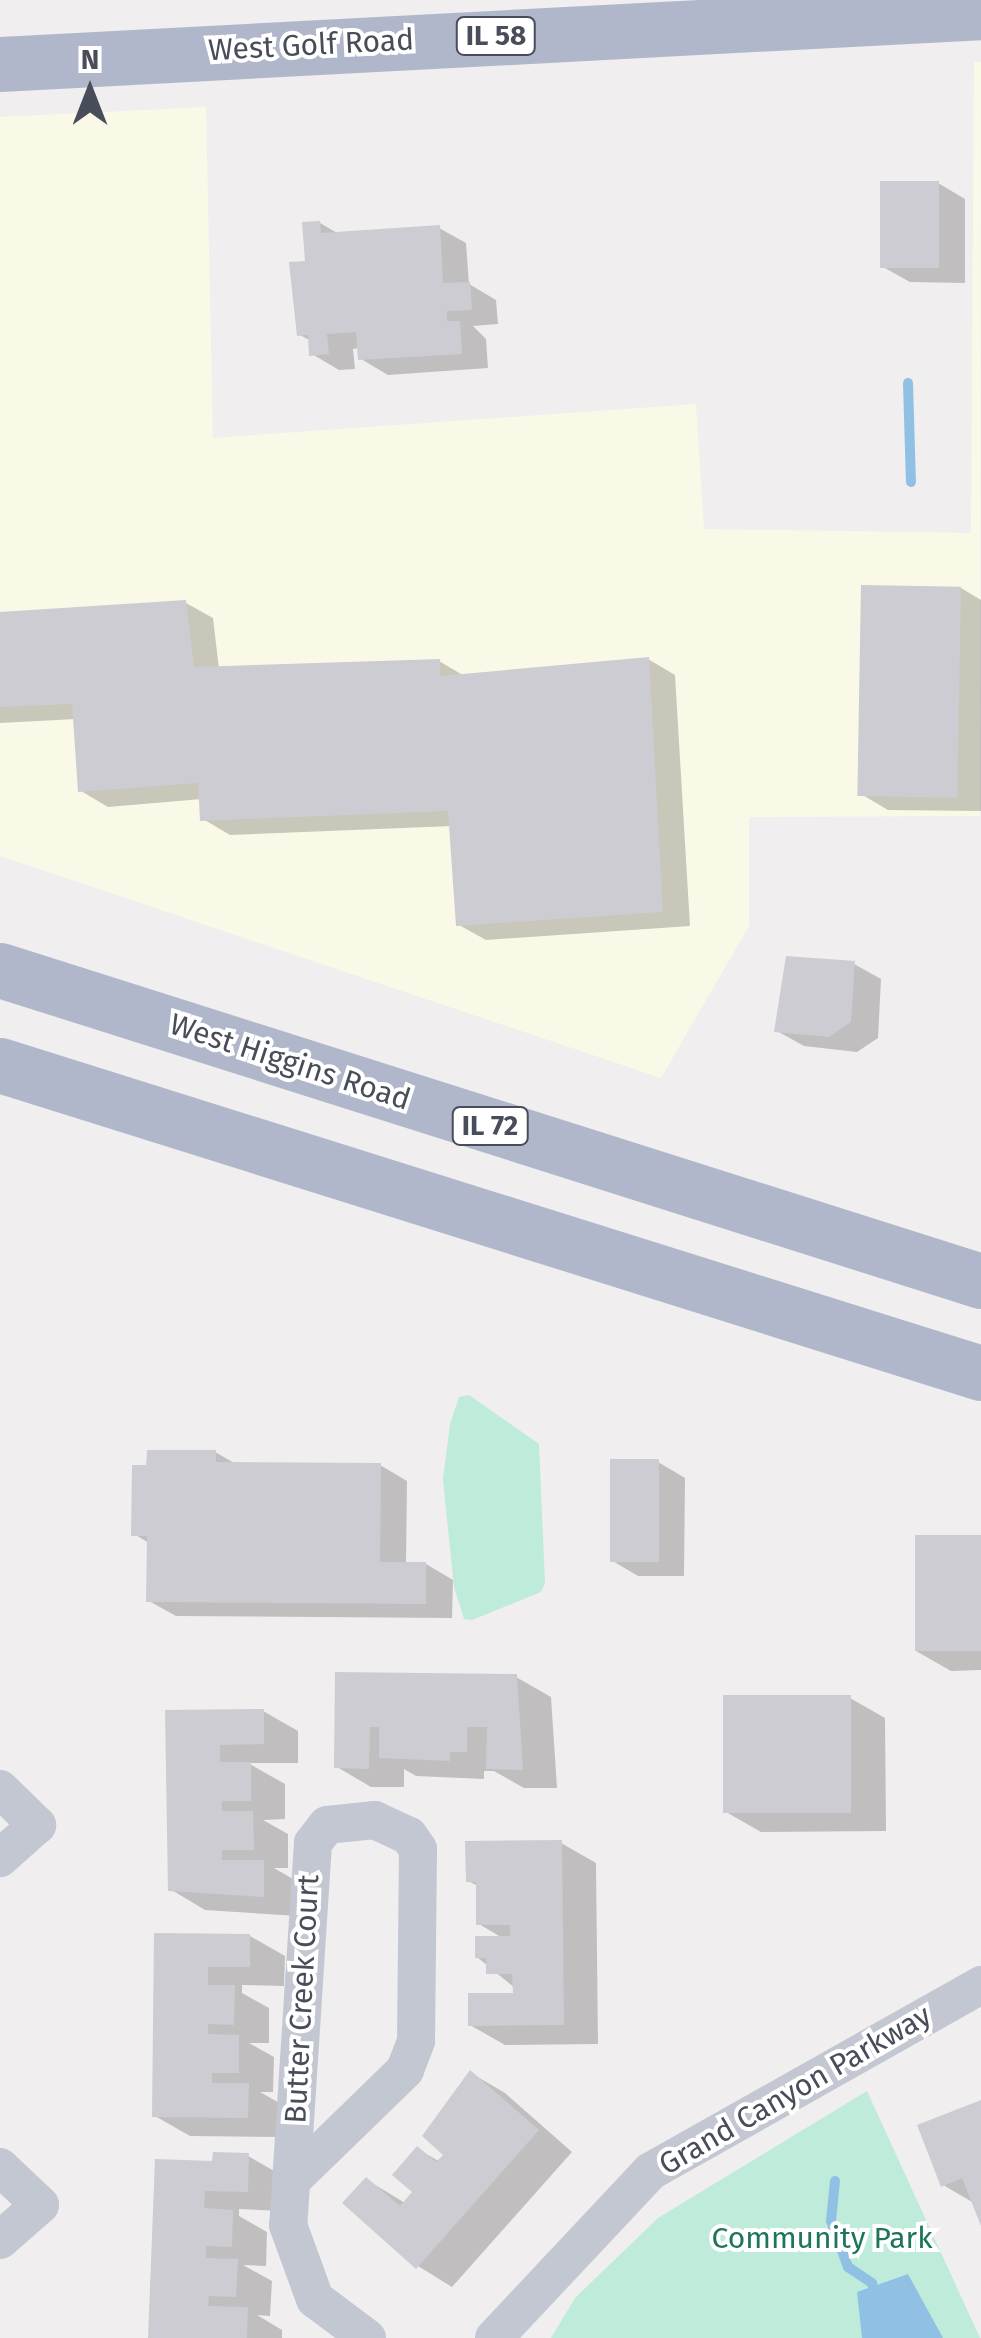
<!DOCTYPE html>
<style>
body{margin:0}
#map{position:relative;width:981px;height:2338px;overflow:hidden;background:#f0eeee;font-family:"Fira Sans",sans-serif}
div>[style]{position:absolute}
.commercial>*{inset:0;background:#faf9e8}
.green>*{inset:0;background:#bfebda}
.water>*{inset:0;background:#90c1e4}
.shadow>*{inset:0;background:#0003}
.stream>*{height:10px;margin:-5px;padding:0 5px;transform-origin:5px;border-radius:5px;background:#90c1e4}
.building>*{inset:0;background:#ccccd2;transform-origin:0 0}
.minor>*{height:38px;margin:-19px;padding:0 19px;transform-origin:19px;border-radius:19px;background:#c2c7d2}
.primary>*{height:55px;margin:-27.5px;padding:0 27.5px;transform-origin:27.5px;border-radius:27.5px;background:#b0b7cb}
span{translate:-50% -50%;white-space:nowrap;text-align:center;line-height:1.15;-webkit-text-stroke:8px #fff;paint-order:stroke}
.shield-label span{padding:2px 8px;background:#fff;border:2px solid;border-radius:8px;-webkit-text-stroke-width:0}
.shield-label{font-size:28px;color:#484d5a;font-weight:700}
.street-label{font-size:30px;color:#484d5a}
.park-label{font-size:30px;color:#1e755c}
.north{position:absolute;left:40px;top:40px;width:100px;height:100px;-webkit-text-stroke:8px #fff;paint-order:stroke;rotate:0deg;font-size:28px;font-weight:700;line-height:40px;text-align:center;color:#484d5a}
.north::after{content:'';display:block;margin:auto;width:35px;height:45px;background:#484d5a;clip-path:polygon(50% 0,100% 100%,50% 72%,0 100%)}
</style>
<div id="map">
<div class="commercial">
<i style="clip-path:polygon(974px 62px,981px 62px,980px 816px,749px 817px,749px 926px,661px 1078px,0 856px,0 117px,206px 107px,213px 438px,696px 404px,704px 529px,971px 533px)"></i>
</div>
<div class="green">
<i style="clip-path:polygon(469px 1395px,539px 1444px,545px 1583px,541px 1592px,472px 1620px,464px 1619px,454px 1587px,443px 1479px,450px 1424px,459px 1397px)"></i>
<i style="clip-path:polygon(867px 2091px,980px 2338px,551px 2338px,575px 2298px,658px 2218px)"></i>
</div>
<div class="water">
<i style="clip-path:polygon(908px 2274px,943px 2338px,862px 2338px,857px 2292px)"></i>
</div>
<div class="shadow">
<i style="clip-path:polygon(938px 183px,965px 199px,965px 283px,910px 282px,883px 267px)"></i>
<i style="clip-path:polygon(320px 223px,339px 234px,439px 228px,466px 243px,469px 284px,496px 300px,498px 324px,473px 326px,486px 339px,488px 368px,388px 375px,361px 359px,360px 348px,353px 349px,355px 369px,339px 370px,312px 354px,311px 341px,300px 335px)"></i>
<i style="clip-path:polygon(961px 588px,981px 600px,981px 811px,888px 810px,861px 794px)"></i>
<i style="clip-path:polygon(186px 603px,213px 618px,219px 669px,439px 661px,466px 677px,648px 659px,675px 675px,690px 926px,486px 940px,459px 925px,452px 826px,230px 835px,203px 819px,202px 799px,108px 807px,81px 791px,76px 719px,0 723px,0 614px)"></i>
<i style="clip-path:polygon(854px 964px,881px 979px,878px 1038px,857px 1052px,804px 1046px,777px 1031px)"></i>
<i style="clip-path:polygon(215px 1452px,236px 1464px,380px 1465px,407px 1481px,406px 1564px,426px 1564px,453px 1580px,452px 1618px,176px 1616px,149px 1601px,149px 1543px,134px 1534px,149px 1468px)"></i>
<i style="clip-path:polygon(658px 1462px,685px 1478px,684px 1576px,638px 1576px,611px 1560px)"></i>
<i style="clip-path:polygon(981px 1538px,981px 1670px,951px 1671px,916px 1651px)"></i>
<i style="clip-path:polygon(338px 1674px,516px 1677px,551px 1697px,557px 1788px,524px 1788px,494px 1771px,484px 1771px,484px 1779px,416px 1776px,404px 1769px,404px 1787px,371px 1787px,337px 1767px)"></i>
<i style="clip-path:polygon(850px 1698px,885px 1718px,886px 1831px,761px 1832px,726px 1812px)"></i>
<i style="clip-path:polygon(263px 1711px,298px 1731px,298px 1763px,248px 1763px,285px 1784px,285px 1819px,263px 1820px,288px 1834px,288px 1868px,274px 1868px,298px 1882px,298px 1916px,205px 1910px,170px 1889px,168px 1713px)"></i>
<i style="clip-path:polygon(561px 1843px,596px 1863px,598px 2044px,505px 2045px,470px 2025px,515px 1995px,515px 1988px,477px 1957px,504px 1939px,479px 1924px,478px 1886px,468px 1881px)"></i>
<i style="clip-path:polygon(157px 1935px,250px 1936px,285px 1956px,284px 1986px,242px 1985px,242px 1993px,269px 2008px,269px 2043px,249px 2043px,274px 2057px,273px 2092px,260px 2092px,283px 2105px,283px 2137px,190px 2136px,155px 2116px)"></i>
<i style="clip-path:polygon(471px 2073px,505px 2093px,572px 2152px,452px 2287px,418px 2266px,367px 2180px,405px 2203px,415px 2192px,418px 2149px,440px 2162px,447px 2155px)"></i>
<i style="clip-path:polygon(981px 2103px,981px 2220px,974px 2203px,943px 2185px)"></i>
<i style="clip-path:polygon(248px 2156px,283px 2176px,282px 2211px,239px 2209px,239px 2216px,267px 2232px,266px 2266px,243px 2265px,272px 2281px,270px 2316px,257px 2315px,282px 2330px,282px 2338px,150px 2338px,215px 2164px)"></i>
</div>
<div class="stream">
<i style="left:908px;top:383px;width:99px;rotate:88.3deg"></i>
<i style="left:835px;top:2181px;width:40px;rotate:95.7deg"></i>
<i style="left:831px;top:2221px;width:49px;rotate:69.7deg"></i>
<i style="left:848px;top:2267px;width:29px;rotate:34deg"></i>
<i style="left:872px;top:2283px;width:16px;rotate:75deg"></i>
</div>
<div class="building">
<i style="left:880px;top:181px;width:59px;height:87px"></i>
<i style="clip-path:polygon(320px 221px,321px 233px,440px 225px,443px 283px,470px 282px,472px 310px,447px 311px,447px 321px,460px 321px,462px 354px,358px 360px,356px 332px,327px 334px,329px 354px,309px 356px,308px 335px,297px 336px,289px 262px,305px 261px,302px 222px)"></i>
<i style="left:861px;top:585px;width:100px;height:211px;rotate:1deg"></i>
<i style="clip-path:polygon(186px 600px,194px 667px,440px 659px,440px 676px,649px 657px,663px 912px,456px 926px,448px 811px,200px 821px,198px 783px,78px 792px,72px 704px,0 707px,0 612px)"></i>
<i style="clip-path:polygon(786px 956px,855px 961px,851px 1022px,829px 1037px,774px 1032px)"></i>
<i style="clip-path:polygon(147px 1450px,216px 1450px,216px 1462px,381px 1463px,380px 1562px,426px 1562px,426px 1604px,146px 1602px,147px 1536px,131px 1536px,132px 1465px,146px 1465px)"></i>
<i style="left:610px;top:1459px;width:49px;height:103px"></i>
<i style="left:981px;top:1535px;width:116px;height:66px;rotate:90deg"></i>
<i style="clip-path:polygon(335px 1672px,517px 1674px,523px 1770px,486px 1769px,487px 1727px,467px 1727px,467px 1752px,450px 1752px,450px 1761px,379px 1758px,379px 1727px,370px 1727px,369px 1769px,334px 1768px)"></i>
<i style="left:851px;top:1695px;width:118px;height:128px;rotate:90deg"></i>
<i style="clip-path:polygon(264px 1709px,264px 1744px,220px 1745px,220px 1762px,251px 1762px,251px 1801px,222px 1801px,222px 1811px,253px 1811px,254px 1850px,222px 1850px,222px 1860px,264px 1860px,264px 1897px,168px 1891px,165px 1710px)"></i>
<i style="clip-path:polygon(562px 1840px,564px 2025px,468px 2026px,468px 1993px,513px 1993px,512px 1974px,486px 1974px,486px 1958px,475px 1958px,475px 1936px,510px 1936px,510px 1925px,476px 1925px,476px 1882px,466px 1882px,465px 1841px)"></i>
<i style="clip-path:polygon(154px 1933px,250px 1934px,250px 1967px,208px 1967px,208px 1985px,235px 1985px,234px 2025px,208px 2024px,208px 2034px,239px 2035px,239px 2073px,212px 2073px,212px 2083px,249px 2083px,248px 2118px,152px 2117px)"></i>
<i style="clip-path:polygon(470px 2070px,539px 2130px,416px 2269px,342px 2203px,366px 2177px,400px 2206px,412px 2192px,392px 2175px,417px 2146px,436px 2162px,443px 2155px,422px 2136px)"></i>
<i style="clip-path:polygon(981px 2100px,981px 2226px,962px 2178px,941px 2187px,917px 2125px)"></i>
<i style="clip-path:polygon(213px 2152px,249px 2153px,248px 2192px,205px 2191px,204px 2208px,233px 2210px,232px 2247px,206px 2246px,206px 2258px,238px 2259px,236px 2297px,209px 2296px,208px 2306px,248px 2307px,247px 2338px,148px 2338px,155px 2159px,212px 2161px)"></i>
</div>
<div class="minor">
<i style="left:0;top:1789px;width:52px;rotate:44.2deg"></i>
<i style="left:37px;top:1825px;width:50px;rotate:138.3deg"></i>
<i style="left:0;top:2167px;width:55px;rotate:43.5deg"></i>
<i style="left:40px;top:2205px;width:53px;rotate:138.8deg"></i>
<i style="left:291px;top:2181px;width:159px;rotate:-44.2deg"></i>
<i style="left:405px;top:2070px;width:31px;rotate:-69deg"></i>
<i style="left:416px;top:2041px;width:192px;rotate:-89.4deg"></i>
<i style="left:418px;top:1849px;width:16px;rotate:-125deg"></i>
<i style="left:409px;top:1836px;width:38px;rotate:-155deg"></i>
<i style="left:375px;top:1820px;width:48px;rotate:174.1deg"></i>
<i style="left:327px;top:1825px;width:23px;rotate:128deg"></i>
<i style="left:313px;top:1843px;width:383px;rotate:93.7deg"></i>
<i style="left:288px;top:2225px;width:79px;rotate:70deg"></i>
<i style="left:315px;top:2299px;width:65px;rotate:36.9deg"></i>
<i style="left:494px;top:2338px;width:229px;rotate:-46.8deg"></i>
<i style="left:651px;top:2171px;width:379px;rotate:-29.4deg"></i>
</div>
<div class="primary">
<i style="left:0;top:64px;width:982px;rotate:-3.03deg"></i>
<i style="left:0;top:970px;width:1029px;rotate:17.59deg"></i>
<i style="left:0;top:1065px;width:1028px;rotate:17.43deg"></i>
</div>
<div class="shield-label">
<span style="left:496px;top:36px">IL 58</span>
<span style="left:490px;top:1126px">IL 72</span>
</div>
<div class="street-label">
<span style="left:311px;top:45px;rotate:-3deg">West Golf Road</span>
<span style="left:290px;top:1062px;rotate:18deg">West Higgins Road</span>
<span style="left:302px;top:1999px;rotate:-87deg">Butter Creek Court</span>
<span style="left:795px;top:2090px;rotate:-30deg">Grand Canyon Parkway</span>
</div>
<div class="park-label">
<span style="left:822px;top:2238px">Community Park</span>
</div>
<div class="north">N</div>
</div>
